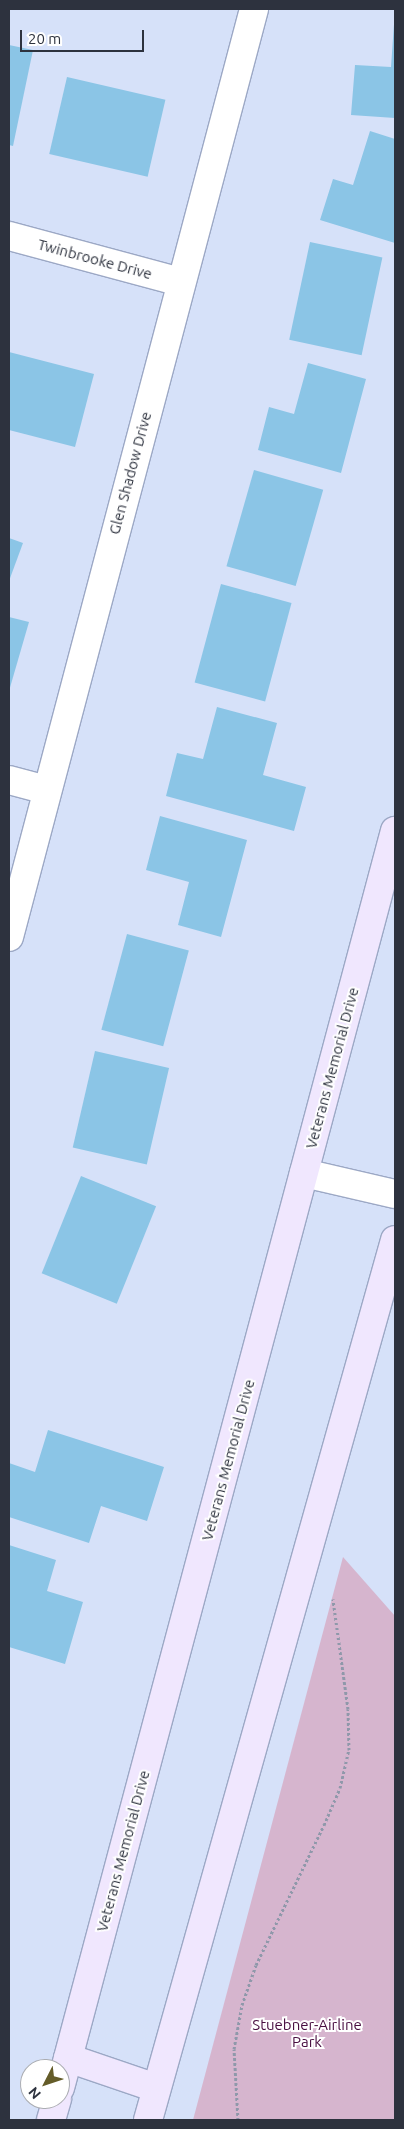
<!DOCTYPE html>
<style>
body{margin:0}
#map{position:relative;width:404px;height:2129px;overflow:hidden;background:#d6e1f9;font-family:Ubuntu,sans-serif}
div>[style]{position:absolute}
.green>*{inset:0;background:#d6b5ce}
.building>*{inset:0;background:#8bc5e6;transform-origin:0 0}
.path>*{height:3px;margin-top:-1.5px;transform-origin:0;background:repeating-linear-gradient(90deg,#8f98aa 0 2.5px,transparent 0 5px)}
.roads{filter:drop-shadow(1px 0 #9ca8c5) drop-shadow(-1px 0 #9ca8c5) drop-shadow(0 1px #9ca8c5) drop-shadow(0 -1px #9ca8c5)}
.minor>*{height:28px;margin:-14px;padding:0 14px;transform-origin:14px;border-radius:14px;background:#fff}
.secondary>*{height:28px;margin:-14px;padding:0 14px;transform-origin:14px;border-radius:14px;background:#f0e7fe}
span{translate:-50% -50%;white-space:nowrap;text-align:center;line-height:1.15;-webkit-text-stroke:4px #fff;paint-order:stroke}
.street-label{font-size:15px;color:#2d323e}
.park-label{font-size:15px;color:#480e40}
.frame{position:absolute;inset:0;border:10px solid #2d323e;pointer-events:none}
.north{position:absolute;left:20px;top:2059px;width:50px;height:50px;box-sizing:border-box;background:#fff;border:1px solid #abadb2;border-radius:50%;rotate:229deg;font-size:14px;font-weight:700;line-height:20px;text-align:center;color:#2d323e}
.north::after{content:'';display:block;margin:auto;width:18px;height:22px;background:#645c29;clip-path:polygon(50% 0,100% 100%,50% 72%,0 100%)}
.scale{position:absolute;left:20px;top:30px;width:124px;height:22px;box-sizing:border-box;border:2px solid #2d323e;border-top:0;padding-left:6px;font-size:15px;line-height:18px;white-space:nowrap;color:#2d323e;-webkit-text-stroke:4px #fff;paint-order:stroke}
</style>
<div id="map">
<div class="green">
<i style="clip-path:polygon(343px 1557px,395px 1616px,395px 2120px,193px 2120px)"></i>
</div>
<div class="building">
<i style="clip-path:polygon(394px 24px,395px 118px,351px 115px,355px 65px,391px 67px)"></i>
<i style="clip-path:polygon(9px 45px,33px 50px,13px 146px,9px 145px)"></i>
<i style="left:67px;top:77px;width:101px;height:79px;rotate:13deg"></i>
<i style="clip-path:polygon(370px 131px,395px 139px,395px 243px,320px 220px,333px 179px,353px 185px)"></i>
<i style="left:310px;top:242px;width:74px;height:100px;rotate:12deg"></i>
<i style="clip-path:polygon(9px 352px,94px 374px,75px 447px,9px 430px)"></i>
<i style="clip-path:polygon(308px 363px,366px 379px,341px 473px,258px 450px,269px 407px,294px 414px)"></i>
<i style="left:254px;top:470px;width:72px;height:100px;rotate:16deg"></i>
<i style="clip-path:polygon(9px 538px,23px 543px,9px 581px)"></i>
<i style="left:221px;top:584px;width:73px;height:102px;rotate:15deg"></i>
<i style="clip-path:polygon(9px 617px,29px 622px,9px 691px)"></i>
<i style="clip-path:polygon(217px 707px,277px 723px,263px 775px,306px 787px,294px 831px,166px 796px,177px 753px,203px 759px)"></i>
<i style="clip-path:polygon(160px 816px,247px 840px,221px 937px,178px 925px,189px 882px,146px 870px)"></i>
<i style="left:127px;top:934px;width:64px;height:99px;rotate:15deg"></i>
<i style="left:95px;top:1051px;width:76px;height:99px;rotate:13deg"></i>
<i style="left:81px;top:1176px;width:81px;height:105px;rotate:22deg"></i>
<i style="clip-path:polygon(48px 1430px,164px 1467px,147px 1521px,101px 1506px,89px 1543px,9px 1517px,9px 1463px,35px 1472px)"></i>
<i style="clip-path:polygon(9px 1545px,56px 1560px,47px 1591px,83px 1602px,65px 1664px,9px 1647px)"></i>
</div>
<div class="path">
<i style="left:238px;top:2120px;width:71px;rotate:-93.2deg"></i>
<i style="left:234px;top:2049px;width:45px;rotate:-79.7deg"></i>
<i style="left:242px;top:2005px;width:42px;rotate:-70.7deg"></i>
<i style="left:256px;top:1965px;width:156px;rotate:-64.1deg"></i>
<i style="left:324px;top:1825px;width:40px;rotate:-66.6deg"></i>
<i style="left:340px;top:1788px;width:39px;rotate:-77deg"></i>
<i style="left:349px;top:1750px;width:41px;rotate:-91.4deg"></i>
<i style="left:348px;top:1709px;width:111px;rotate:-97.8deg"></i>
</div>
<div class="roads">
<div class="minor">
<i style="left:9px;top:236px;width:178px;rotate:15deg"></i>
<i style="left:9px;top:780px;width:38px;rotate:15deg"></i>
<i style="left:9px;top:937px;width:960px;rotate:-75.21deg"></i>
<i style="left:304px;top:1173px;width:93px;rotate:13deg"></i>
</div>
<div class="secondary">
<i style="left:68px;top:2058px;width:93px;rotate:18.8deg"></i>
<i style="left:60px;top:2088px;width:1301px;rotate:-75.08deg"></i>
<i style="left:51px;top:2120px;width:22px;rotate:-74deg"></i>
<i style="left:148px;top:2120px;width:914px;rotate:-74.32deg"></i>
</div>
</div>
<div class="street-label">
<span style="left:95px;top:259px;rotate:15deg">Twinbrooke Drive</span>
<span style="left:130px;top:473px;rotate:-75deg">Glen Shadow Drive</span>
<span style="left:332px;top:1068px;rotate:-75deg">Veterans Memorial Drive</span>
<span style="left:228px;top:1460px;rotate:-75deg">Veterans Memorial Drive</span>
<span style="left:123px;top:1851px;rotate:-75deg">Veterans Memorial Drive</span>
</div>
<div class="park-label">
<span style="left:307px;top:2033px">Stuebner-Airline<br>Park</span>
</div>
<div class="frame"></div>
<div class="north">N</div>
<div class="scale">20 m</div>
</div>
